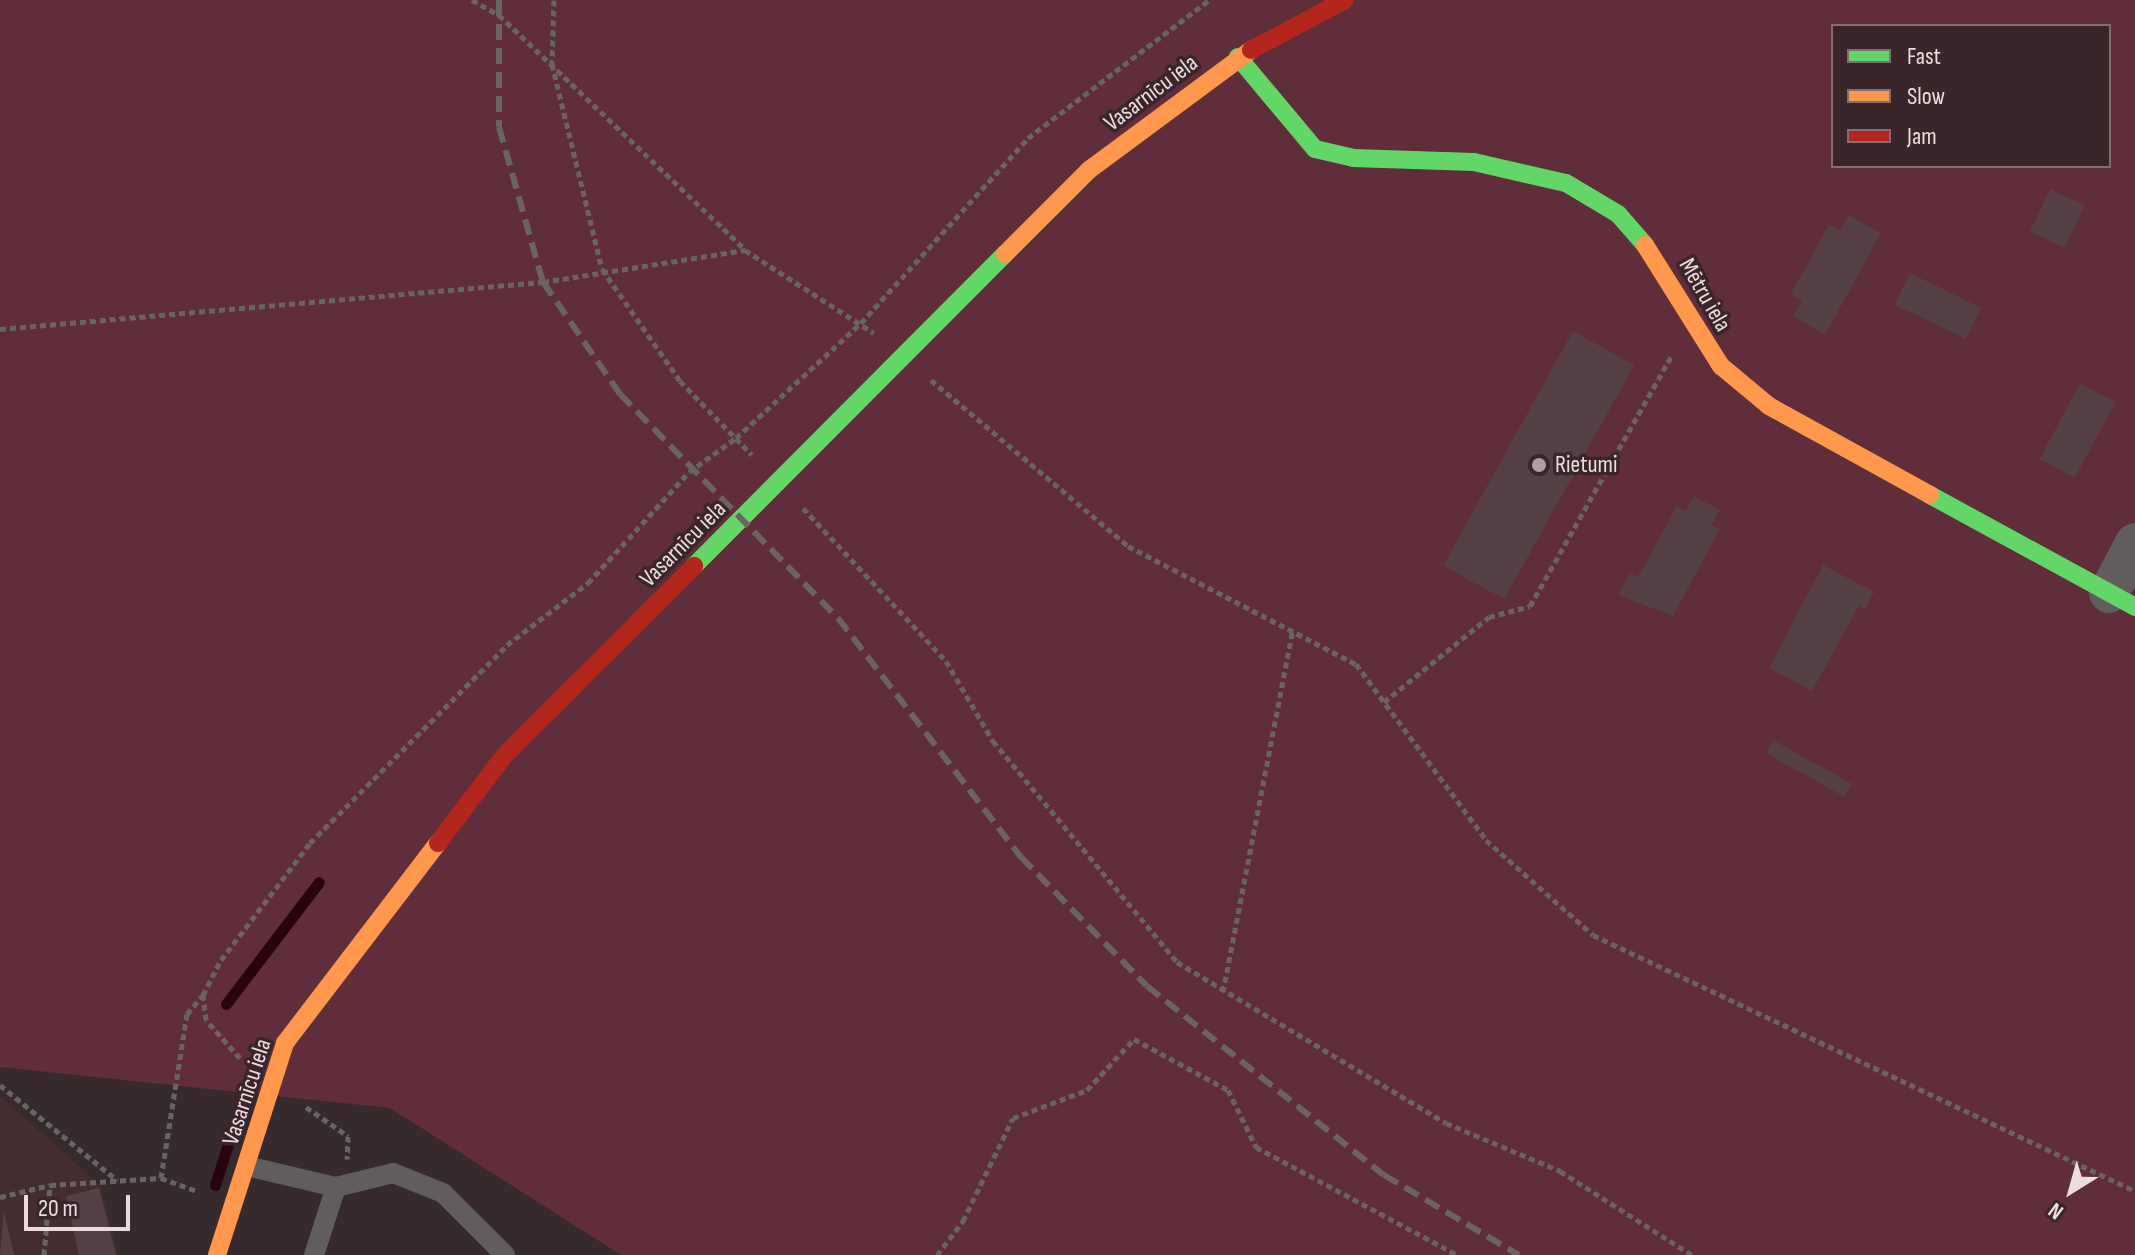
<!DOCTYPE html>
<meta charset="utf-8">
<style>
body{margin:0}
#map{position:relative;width:2135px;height:1255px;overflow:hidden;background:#362a2d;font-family:"Sofia Sans Condensed",sans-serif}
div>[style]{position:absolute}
.built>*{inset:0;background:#452c30}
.green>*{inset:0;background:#602d3a}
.stream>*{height:11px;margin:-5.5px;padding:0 5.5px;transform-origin:5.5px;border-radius:5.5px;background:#28040f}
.building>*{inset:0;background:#554046;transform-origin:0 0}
.path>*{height:5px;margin-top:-2.5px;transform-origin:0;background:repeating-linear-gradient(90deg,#696464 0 6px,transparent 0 10px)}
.lane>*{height:20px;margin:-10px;padding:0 10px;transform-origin:10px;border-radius:10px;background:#615c5d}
.street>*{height:40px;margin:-20px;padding:0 20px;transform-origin:20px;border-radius:20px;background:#615c5d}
.fast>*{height:18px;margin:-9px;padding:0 9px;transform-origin:9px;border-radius:9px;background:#63d668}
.slow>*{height:18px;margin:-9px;padding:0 9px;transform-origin:9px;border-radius:9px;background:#ff974d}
.jam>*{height:18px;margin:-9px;padding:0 9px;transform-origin:9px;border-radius:9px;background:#b3261e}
.rail>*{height:6px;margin-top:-3px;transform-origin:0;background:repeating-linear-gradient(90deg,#6a6364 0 16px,transparent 0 24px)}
.dots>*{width:22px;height:22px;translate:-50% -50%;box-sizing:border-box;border:4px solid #3a262a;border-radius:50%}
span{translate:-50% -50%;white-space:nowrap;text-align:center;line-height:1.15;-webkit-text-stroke:7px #3a262a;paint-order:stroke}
.street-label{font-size:24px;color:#ebdddf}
.poi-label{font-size:24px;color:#ebdddf}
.left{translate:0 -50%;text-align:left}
.legend{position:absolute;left:1831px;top:24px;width:280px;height:144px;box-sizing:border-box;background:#3a262a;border:2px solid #816f72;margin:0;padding:10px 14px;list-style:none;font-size:24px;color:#ebdddf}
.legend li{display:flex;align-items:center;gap:16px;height:40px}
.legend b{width:40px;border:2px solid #816f72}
.north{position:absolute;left:2031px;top:1151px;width:80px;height:80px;-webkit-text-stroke:6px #3a262a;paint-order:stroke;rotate:217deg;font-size:22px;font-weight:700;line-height:32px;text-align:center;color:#ebdddf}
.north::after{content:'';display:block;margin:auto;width:28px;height:36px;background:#ebdddf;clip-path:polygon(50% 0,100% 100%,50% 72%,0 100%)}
.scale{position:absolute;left:24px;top:1195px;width:106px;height:36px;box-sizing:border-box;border:4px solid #ebdddf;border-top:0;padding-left:10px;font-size:24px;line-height:28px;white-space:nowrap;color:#ebdddf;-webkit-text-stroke:6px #3a262a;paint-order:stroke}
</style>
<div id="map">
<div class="built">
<i style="clip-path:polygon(0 1096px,100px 1185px,118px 1255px,0 1255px)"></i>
</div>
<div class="green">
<i style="clip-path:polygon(evenodd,0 0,2135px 0,2135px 1255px,621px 1255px,390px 1108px,0 1067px,0 0,1833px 26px,2109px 26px,2109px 166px,1833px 166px,1833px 26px)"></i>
</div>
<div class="stream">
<i style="left:226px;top:1004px;width:153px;rotate:-52.7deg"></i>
<i style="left:215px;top:1185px;width:112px;rotate:-72.4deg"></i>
</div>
<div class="building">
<i style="left:2050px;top:189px;width:38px;height:47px;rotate:25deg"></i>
<i style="clip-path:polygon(1849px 215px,1881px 233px,1825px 335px,1793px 316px,1802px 301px,1791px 294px,1829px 224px,1840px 230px)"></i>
<i style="left:1910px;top:273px;width:79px;height:35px;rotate:26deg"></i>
<i style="left:1573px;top:331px;width:70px;height:268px;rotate:29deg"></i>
<i style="left:2080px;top:383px;width:40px;height:86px;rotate:28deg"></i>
<i style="clip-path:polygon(1694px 496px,1720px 510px,1711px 525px,1720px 529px,1673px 616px,1618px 595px,1630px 573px,1638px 577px,1677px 506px,1686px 511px)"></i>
<i style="clip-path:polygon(1823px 565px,1874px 592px,1865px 609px,1859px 606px,1812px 691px,1769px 668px)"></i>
<i style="left:1773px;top:740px;width:90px;height:15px;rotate:29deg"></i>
<i style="clip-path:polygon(99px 1188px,116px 1255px,79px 1255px,66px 1196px)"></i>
<i style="clip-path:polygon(4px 1212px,14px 1255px,0 1255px)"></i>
</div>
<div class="path">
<i style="left:472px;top:0;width:31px;rotate:29deg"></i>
<i style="left:499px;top:15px;width:340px;rotate:43.6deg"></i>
<i style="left:554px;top:0;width:64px;rotate:91.8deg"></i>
<i style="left:552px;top:64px;width:211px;rotate:76.3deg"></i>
<i style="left:602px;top:269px;width:136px;rotate:55.1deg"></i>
<i style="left:680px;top:381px;width:103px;rotate:45.8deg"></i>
<i style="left:0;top:329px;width:545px;rotate:-4.95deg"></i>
<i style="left:543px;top:282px;width:205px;rotate:-9deg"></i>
<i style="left:745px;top:250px;width:153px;rotate:32.8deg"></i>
<i style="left:931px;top:380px;width:258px;rotate:40.1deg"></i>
<i style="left:1128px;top:546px;width:257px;rotate:27.4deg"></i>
<i style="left:1356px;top:664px;width:219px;rotate:53.5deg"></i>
<i style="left:1486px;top:840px;width:143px;rotate:41.6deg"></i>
<i style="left:1593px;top:935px;width:599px;rotate:25.28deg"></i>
<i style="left:803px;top:508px;width:209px;rotate:46.9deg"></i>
<i style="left:946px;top:661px;width:93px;rotate:59.6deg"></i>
<i style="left:993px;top:741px;width:288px;rotate:50.2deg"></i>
<i style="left:1177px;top:962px;width:313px;rotate:30.9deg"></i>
<i style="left:1446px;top:1123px;width:124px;rotate:22.8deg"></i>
<i style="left:1560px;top:1171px;width:156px;rotate:32.5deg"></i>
<i style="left:1384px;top:702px;width:135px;rotate:-39deg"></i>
<i style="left:1489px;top:617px;width:42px;rotate:-15deg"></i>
<i style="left:1530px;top:606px;width:286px;rotate:-60.5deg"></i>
<i style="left:1223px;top:992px;width:369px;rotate:-79.1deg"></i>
<i style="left:240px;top:1058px;width:51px;rotate:-131.8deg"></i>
<i style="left:206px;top:1020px;width:25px;rotate:-97deg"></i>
<i style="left:203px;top:995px;width:39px;rotate:-63deg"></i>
<i style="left:221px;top:960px;width:147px;rotate:-52.7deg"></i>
<i style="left:310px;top:843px;width:279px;rotate:-45.1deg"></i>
<i style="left:507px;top:645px;width:102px;rotate:-37.4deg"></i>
<i style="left:588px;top:583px;width:150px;rotate:-47.7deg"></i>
<i style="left:689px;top:472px;width:58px;rotate:-35.9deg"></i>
<i style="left:736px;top:438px;width:170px;rotate:-42.6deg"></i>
<i style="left:861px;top:323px;width:249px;rotate:-47.9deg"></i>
<i style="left:1028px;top:138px;width:228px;rotate:-37.3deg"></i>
<i style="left:0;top:1085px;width:151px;rotate:39.1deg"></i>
<i style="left:306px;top:1107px;width:51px;rotate:34.6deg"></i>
<i style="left:348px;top:1136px;width:23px;rotate:92deg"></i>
<i style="left:161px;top:1178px;width:166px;rotate:-81deg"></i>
<i style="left:187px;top:1014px;width:25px;rotate:-50deg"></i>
<i style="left:0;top:1197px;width:51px;rotate:-13.5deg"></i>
<i style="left:44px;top:1255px;width:70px;rotate:-85.1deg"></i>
<i style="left:50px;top:1185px;width:111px;rotate:-3.6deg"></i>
<i style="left:161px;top:1178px;width:38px;rotate:20deg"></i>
<i style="left:937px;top:1255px;width:43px;rotate:-52.6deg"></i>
<i style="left:963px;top:1221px;width:114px;rotate:-64.1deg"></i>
<i style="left:1013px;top:1118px;width:79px;rotate:-20.7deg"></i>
<i style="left:1087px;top:1090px;width:69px;rotate:-47.3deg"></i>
<i style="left:1134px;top:1039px;width:107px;rotate:28.5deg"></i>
<i style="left:1228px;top:1090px;width:64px;rotate:63.8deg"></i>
<i style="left:1256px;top:1147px;width:228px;rotate:28.2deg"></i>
</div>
<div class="lane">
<i style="left:247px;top:1166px;width:91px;rotate:13.3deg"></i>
<i style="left:336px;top:1187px;width:59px;rotate:-13.8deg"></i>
<i style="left:393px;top:1173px;width:54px;rotate:21.8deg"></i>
<i style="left:443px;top:1193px;width:88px;rotate:45deg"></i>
<i style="left:314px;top:1255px;width:71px;rotate:-72.1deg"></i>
</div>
<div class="street">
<i style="left:2109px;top:593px;width:56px;rotate:-62.5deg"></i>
</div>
<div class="fast">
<i style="left:1238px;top:57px;width:120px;rotate:50.1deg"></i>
<i style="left:1315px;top:149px;width:39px;rotate:13deg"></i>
<i style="left:1353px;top:158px;width:121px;rotate:1.9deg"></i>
<i style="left:1474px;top:162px;width:94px;rotate:12.9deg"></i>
<i style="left:1566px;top:183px;width:61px;rotate:30.8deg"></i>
<i style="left:1618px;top:214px;width:41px;rotate:48.9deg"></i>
<i style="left:1930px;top:495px;width:234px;rotate:28.6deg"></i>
<i style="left:694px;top:566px;width:441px;rotate:-45.1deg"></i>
</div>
<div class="slow">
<i style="left:1645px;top:245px;width:143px;rotate:57.9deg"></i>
<i style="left:1721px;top:366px;width:62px;rotate:39.8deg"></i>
<i style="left:1769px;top:406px;width:184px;rotate:28.9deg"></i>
<i style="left:1005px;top:254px;width:119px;rotate:-45deg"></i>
<i style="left:1089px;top:170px;width:202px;rotate:-36.5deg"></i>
<i style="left:217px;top:1255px;width:223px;rotate:-72.2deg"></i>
<i style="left:285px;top:1043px;width:252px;rotate:-52.6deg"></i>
</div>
<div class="jam">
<i style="left:1251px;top:50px;width:106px;rotate:-28deg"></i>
<i style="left:438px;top:843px;width:109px;rotate:-52.8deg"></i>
<i style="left:504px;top:756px;width:269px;rotate:-45deg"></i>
</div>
<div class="rail">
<i style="left:499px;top:0;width:127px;rotate:90deg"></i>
<i style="left:499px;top:127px;width:161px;rotate:74.2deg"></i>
<i style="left:543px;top:282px;width:136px;rotate:55.5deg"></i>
<i style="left:620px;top:394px;width:313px;rotate:45.8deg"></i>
<i style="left:838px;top:618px;width:301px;rotate:52.6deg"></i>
<i style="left:1021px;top:857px;width:180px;rotate:45.7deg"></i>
<i style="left:1147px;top:986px;width:303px;rotate:38.6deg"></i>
<i style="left:1384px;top:1175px;width:157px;rotate:30.7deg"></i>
</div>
<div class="dots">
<i style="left:1539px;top:465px;background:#ac9ea1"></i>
</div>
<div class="street-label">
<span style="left:1151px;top:93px;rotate:-37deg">Vasarnīcu iela</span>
<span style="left:1705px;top:295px;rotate:60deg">Mētru iela</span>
<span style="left:683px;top:544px;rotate:-45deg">Vasarnīcu iela</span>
<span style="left:247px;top:1092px;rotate:-72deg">Vasarnīcu iela</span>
</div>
<div class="poi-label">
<span class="left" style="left:1555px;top:465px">Rietumi</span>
</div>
<ul class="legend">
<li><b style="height:10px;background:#63d668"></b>Fast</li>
<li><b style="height:10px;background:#ff974d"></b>Slow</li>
<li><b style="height:10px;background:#b3261e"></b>Jam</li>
</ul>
<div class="north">N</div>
<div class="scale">20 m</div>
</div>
